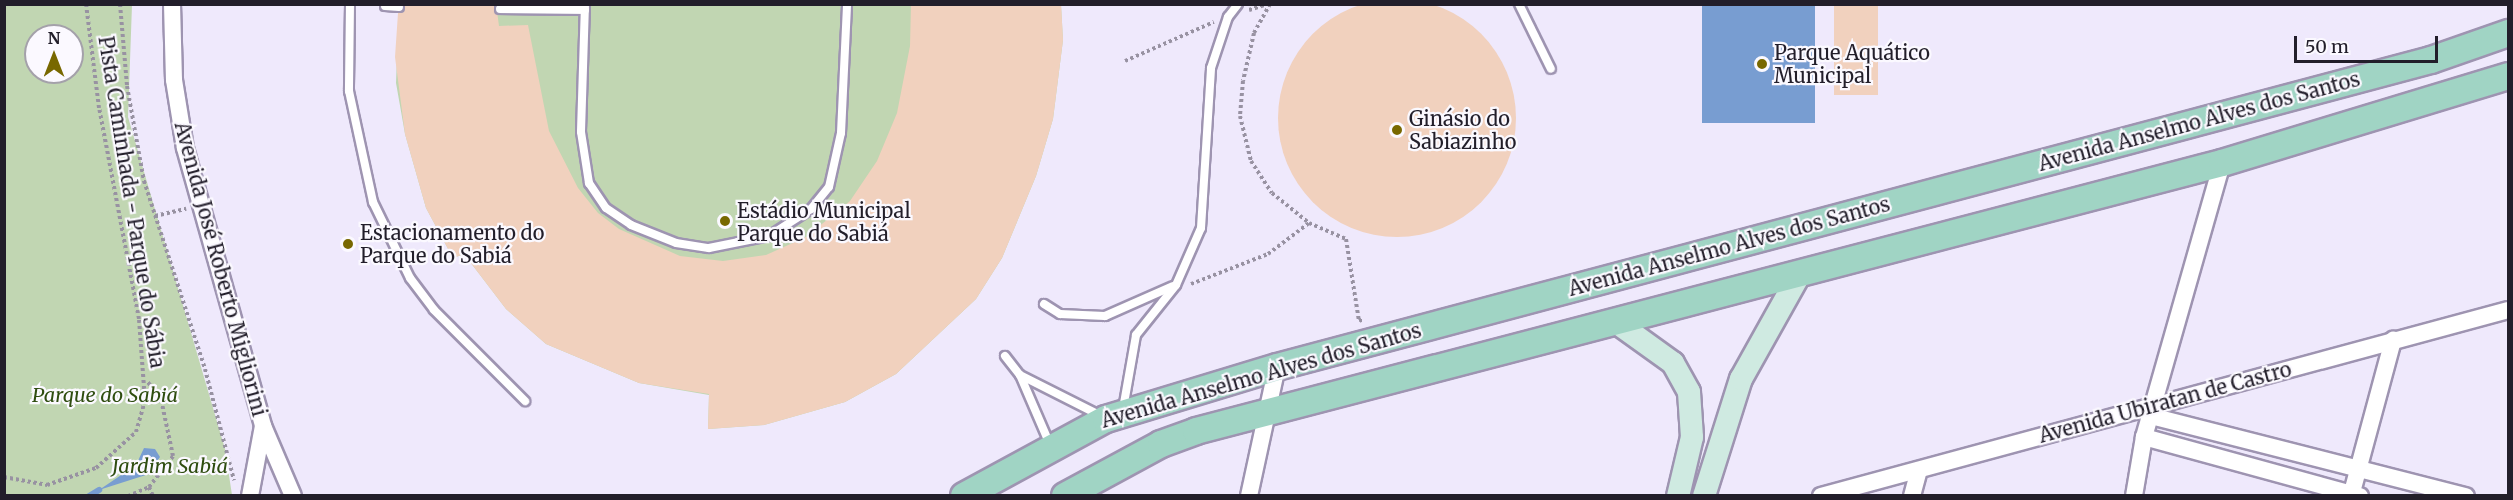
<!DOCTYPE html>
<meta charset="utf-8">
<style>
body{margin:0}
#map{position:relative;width:2513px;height:500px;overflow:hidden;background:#efe9fc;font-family:Merriweather,serif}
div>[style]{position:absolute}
.green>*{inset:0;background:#c1d6b2}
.water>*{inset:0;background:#789dd1;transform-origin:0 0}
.stream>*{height:6px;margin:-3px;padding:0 3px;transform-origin:3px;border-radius:3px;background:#789dd1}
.building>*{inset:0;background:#f1d1be;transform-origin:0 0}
.round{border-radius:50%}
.path>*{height:4px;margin-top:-2px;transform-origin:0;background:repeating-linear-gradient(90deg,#9892a2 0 3px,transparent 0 6px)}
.roads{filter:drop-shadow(2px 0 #9e94b1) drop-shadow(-2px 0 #9e94b1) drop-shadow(0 2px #9e94b1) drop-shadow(0 -2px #9e94b1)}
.lane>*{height:8px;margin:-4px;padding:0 4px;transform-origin:4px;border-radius:4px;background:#fff}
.street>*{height:16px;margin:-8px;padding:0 8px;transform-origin:8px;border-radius:8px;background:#fff}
.secondary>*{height:22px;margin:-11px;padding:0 11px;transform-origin:11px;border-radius:11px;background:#cfeae1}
.primary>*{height:26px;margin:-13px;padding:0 13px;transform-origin:13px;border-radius:13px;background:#a0d4c4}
.dots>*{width:16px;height:16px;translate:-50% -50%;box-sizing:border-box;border:3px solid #fbf9ff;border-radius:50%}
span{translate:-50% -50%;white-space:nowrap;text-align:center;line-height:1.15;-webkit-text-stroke:4.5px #fbf9ff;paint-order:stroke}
.poi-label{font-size:20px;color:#221e2a}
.left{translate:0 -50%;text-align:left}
.street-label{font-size:20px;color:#221e2a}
.park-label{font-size:20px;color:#2f4d10;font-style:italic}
.frame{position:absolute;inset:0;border:6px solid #221e2a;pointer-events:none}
.north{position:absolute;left:24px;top:24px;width:60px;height:60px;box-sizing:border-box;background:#fbf9ff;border:2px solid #a4a1aa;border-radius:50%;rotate:0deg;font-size:16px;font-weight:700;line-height:24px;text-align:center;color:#221e2a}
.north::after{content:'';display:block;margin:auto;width:21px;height:27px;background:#786800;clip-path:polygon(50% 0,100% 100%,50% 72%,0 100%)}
.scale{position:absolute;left:2294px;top:36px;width:144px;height:27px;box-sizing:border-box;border:3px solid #221e2a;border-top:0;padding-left:8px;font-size:18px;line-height:21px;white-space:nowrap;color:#221e2a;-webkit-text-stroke:4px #fbf9ff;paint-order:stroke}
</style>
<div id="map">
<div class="green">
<i style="clip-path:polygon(evenodd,4px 5px,132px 5px,128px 117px,225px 449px,232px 495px,5px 495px,4px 5px,36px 36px,72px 36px,72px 72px,36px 72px,36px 36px)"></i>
<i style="clip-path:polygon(399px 5px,1061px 5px,1063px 40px,1053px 119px,1036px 176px,1002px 258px,976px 299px,896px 374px,845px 402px,764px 425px,708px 429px,709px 395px,639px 383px,546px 344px,506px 309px,464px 254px,453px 258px,426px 208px,405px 134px,396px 83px)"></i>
</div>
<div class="water">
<i style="left:1702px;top:5px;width:113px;height:118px"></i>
<i style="clip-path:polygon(144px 448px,155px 449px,160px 457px,149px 474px,99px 490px,136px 465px)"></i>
</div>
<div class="stream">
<i style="left:89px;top:496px;width:12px;rotate:-31deg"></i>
</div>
<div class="building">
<i class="round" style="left:1278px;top:-1px;width:238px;height:238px"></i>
<i style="clip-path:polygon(405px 4px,496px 4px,499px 26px,528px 25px,549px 131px,578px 188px,598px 213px,619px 229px,680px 256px,723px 261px,766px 255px,806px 237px,850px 201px,877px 161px,897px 113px,910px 46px,911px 4px,1061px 4px,1063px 40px,1053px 119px,1036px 176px,1002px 258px,976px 299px,896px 374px,845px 402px,764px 425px,708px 429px,709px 394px,639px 383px,546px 344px,506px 309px,464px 254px,453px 258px,426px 208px,405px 134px,395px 57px,398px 13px)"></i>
<i style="left:1834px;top:4px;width:44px;height:91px"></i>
</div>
<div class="path">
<i style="left:120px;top:4px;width:82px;rotate:85.1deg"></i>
<i style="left:127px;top:86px;width:97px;rotate:79.9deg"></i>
<i style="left:144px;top:181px;width:198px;rotate:72deg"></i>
<i style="left:205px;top:369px;width:115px;rotate:75.4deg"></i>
<i style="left:1270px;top:4px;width:33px;rotate:119deg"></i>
<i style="left:1254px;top:33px;width:49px;rotate:102.9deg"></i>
<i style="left:1243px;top:81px;width:35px;rotate:95deg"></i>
<i style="left:1240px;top:116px;width:46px;rotate:76.3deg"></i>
<i style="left:1251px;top:161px;width:38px;rotate:57deg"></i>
<i style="left:1272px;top:193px;width:48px;rotate:39deg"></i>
<i style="left:1309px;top:223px;width:40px;rotate:23.4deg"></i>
<i style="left:1346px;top:239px;width:83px;rotate:81deg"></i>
<i style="left:1359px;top:321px;width:5px;rotate:-22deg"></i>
<i style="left:1249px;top:10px;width:20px;rotate:-18deg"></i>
<i style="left:1125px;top:61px;width:97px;rotate:-23.7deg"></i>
<i style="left:155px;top:216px;width:32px;rotate:-13deg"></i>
<i style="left:1191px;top:284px;width:83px;rotate:-21.3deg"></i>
<i style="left:1268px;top:254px;width:51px;rotate:-37.1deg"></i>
<i style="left:4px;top:477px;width:44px;rotate:10.5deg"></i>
<i style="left:47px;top:485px;width:52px;rotate:-19.1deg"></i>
<i style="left:96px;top:468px;width:54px;rotate:-42deg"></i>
<i style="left:136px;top:432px;width:32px;rotate:-74deg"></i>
<i style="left:145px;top:401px;width:82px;rotate:-94.2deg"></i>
<i style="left:139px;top:319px;width:215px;rotate:-100.7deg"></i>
<i style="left:99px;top:108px;width:105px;rotate:-97.1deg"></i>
<i style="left:149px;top:487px;width:10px;rotate:66deg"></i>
<i style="left:128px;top:496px;width:23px;rotate:-23deg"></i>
<i style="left:149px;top:487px;width:39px;rotate:-52deg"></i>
<i style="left:173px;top:456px;width:58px;rotate:-101.9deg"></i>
<i style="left:161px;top:399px;width:23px;rotate:-128deg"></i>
</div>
<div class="roads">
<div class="lane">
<i style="left:350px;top:4px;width:87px;rotate:90.7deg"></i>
<i style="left:349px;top:91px;width:114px;rotate:77.8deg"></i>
<i style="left:373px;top:202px;width:85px;rotate:64deg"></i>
<i style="left:410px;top:278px;width:40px;rotate:53deg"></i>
<i style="left:434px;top:310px;width:129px;rotate:45deg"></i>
<i style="left:585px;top:4px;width:128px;rotate:91.8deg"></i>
<i style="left:581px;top:132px;width:52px;rotate:81.1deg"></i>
<i style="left:589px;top:183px;width:30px;rotate:56deg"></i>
<i style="left:606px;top:208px;width:30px;rotate:34deg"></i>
<i style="left:631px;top:225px;width:48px;rotate:21.8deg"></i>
<i style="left:676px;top:243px;width:33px;rotate:9deg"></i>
<i style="left:709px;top:248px;width:61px;rotate:-11.3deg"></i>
<i style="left:769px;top:236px;width:50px;rotate:-32.7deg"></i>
<i style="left:811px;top:209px;width:28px;rotate:-51deg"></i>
<i style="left:829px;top:187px;width:55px;rotate:-77.5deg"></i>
<i style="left:841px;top:133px;width:129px;rotate:-87.3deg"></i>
<i style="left:1519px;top:4px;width:72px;rotate:63.8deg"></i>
<i style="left:385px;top:6px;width:14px;rotate:4deg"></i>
<i style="left:500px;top:9px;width:85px;rotate:0.7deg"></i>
<i style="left:1044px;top:304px;width:19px;rotate:32deg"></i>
<i style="left:1060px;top:314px;width:45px;rotate:2.5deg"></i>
<i style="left:1105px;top:316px;width:74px;rotate:-23.8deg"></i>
<i style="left:1005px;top:356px;width:24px;rotate:52deg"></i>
<i style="left:1020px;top:375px;width:78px;rotate:66.7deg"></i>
<i style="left:1020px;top:375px;width:93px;rotate:26.8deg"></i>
<i style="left:1123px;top:409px;width:75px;rotate:-80deg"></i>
<i style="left:1136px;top:335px;width:64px;rotate:-51.3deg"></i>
<i style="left:1176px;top:285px;width:62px;rotate:-66.3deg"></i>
<i style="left:1201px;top:228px;width:160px;rotate:-86.4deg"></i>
<i style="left:1211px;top:68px;width:54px;rotate:-71.6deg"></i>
<i style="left:1228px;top:17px;width:16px;rotate:-52deg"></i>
</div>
<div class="street">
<i style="left:172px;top:4px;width:76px;rotate:88.5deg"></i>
<i style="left:174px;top:80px;width:69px;rotate:80.8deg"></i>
<i style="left:185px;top:148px;width:289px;rotate:74.3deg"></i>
<i style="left:263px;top:426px;width:76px;rotate:66.8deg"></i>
<i style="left:2151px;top:416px;width:325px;rotate:14.3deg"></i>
<i style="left:2144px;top:437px;width:224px;rotate:15.3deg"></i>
<i style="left:250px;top:496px;width:71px;rotate:-79.5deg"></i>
<i style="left:1249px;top:496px;width:132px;rotate:-77.8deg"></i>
<i style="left:1821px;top:496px;width:712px;rotate:-15.15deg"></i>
<i style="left:1912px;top:496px;width:27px;rotate:-75deg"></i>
<i style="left:2134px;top:496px;width:60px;rotate:-80.4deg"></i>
<i style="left:2144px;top:437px;width:285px;rotate:-74.1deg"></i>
<i style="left:2351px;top:496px;width:162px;rotate:-74.9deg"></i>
</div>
<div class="secondary">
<i style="left:1616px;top:322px;width:70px;rotate:35.7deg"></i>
<i style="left:1673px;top:363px;width:33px;rotate:61deg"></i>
<i style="left:1689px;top:392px;width:45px;rotate:86.2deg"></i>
<i style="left:1692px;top:437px;width:61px;rotate:103.3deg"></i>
<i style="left:1704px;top:496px;width:123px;rotate:-72.5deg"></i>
<i style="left:1741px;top:379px;width:117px;rotate:-60.8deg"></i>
</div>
<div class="primary">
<i style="left:964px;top:496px;width:162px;rotate:-28.5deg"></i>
<i style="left:1106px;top:419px;width:179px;rotate:-16.9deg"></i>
<i style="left:1277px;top:367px;width:1194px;rotate:-14.9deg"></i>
<i style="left:2431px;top:60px;width:82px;rotate:-19.3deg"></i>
<i style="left:1065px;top:496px;width:109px;rotate:-28.4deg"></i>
<i style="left:1161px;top:444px;width:37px;rotate:-20deg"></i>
<i style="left:1196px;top:431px;width:1060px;rotate:-14.64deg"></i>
<i style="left:2222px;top:163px;width:299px;rotate:-16.9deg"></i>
</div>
</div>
<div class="dots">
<i style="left:1762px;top:64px;background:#786800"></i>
<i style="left:1397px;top:130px;background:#786800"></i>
<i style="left:725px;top:221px;background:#786800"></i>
<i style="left:348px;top:244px;background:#786800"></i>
</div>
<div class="poi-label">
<span class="left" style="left:1774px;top:64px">Parque Aquático<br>Municipal</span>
<span class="left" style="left:1409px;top:130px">Ginásio do<br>Sabiazinho</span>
<span class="left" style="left:737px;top:222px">Estádio Municipal<br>Parque do Sabiá</span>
<span class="left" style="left:360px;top:244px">Estacionamento do<br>Parque do Sabiá</span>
</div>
<div class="street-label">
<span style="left:2199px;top:121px;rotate:-15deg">Avenida Anselmo Alves dos Santos</span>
<span style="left:132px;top:202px;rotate:81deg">Pista Caminhada - Parque do Sábia</span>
<span style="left:1729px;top:246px;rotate:-15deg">Avenida Anselmo Alves dos Santos</span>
<span style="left:221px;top:269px;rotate:75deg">Avenida José Roberto Migliorini</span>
<span style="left:1261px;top:375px;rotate:-16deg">Avenida Anselmo Alves dos Santos</span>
<span style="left:2165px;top:402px;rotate:-15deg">Avenida Ubiratan de Castro</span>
</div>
<div class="park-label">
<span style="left:105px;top:394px">Parque do Sabiá</span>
<span style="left:170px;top:465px">Jardim Sabiá</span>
</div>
<div class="frame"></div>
<div class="north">N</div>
<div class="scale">50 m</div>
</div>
